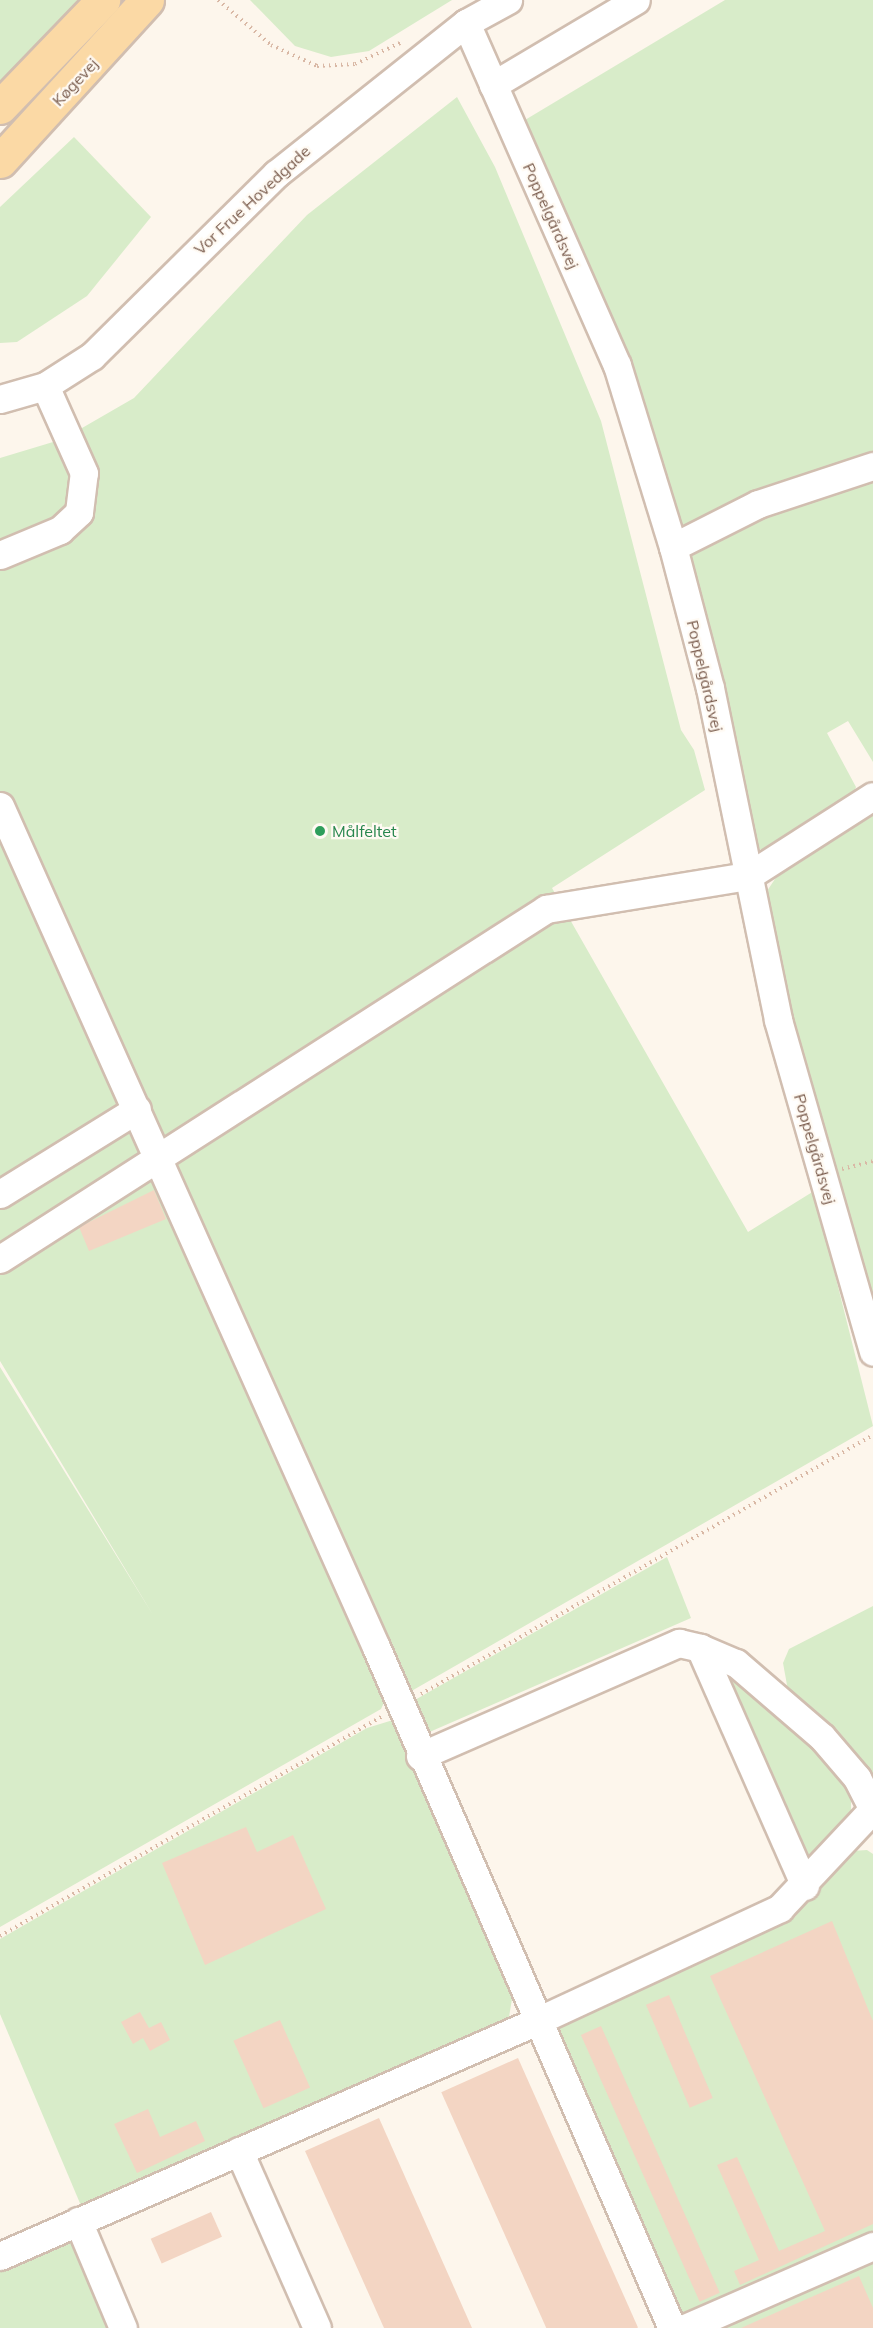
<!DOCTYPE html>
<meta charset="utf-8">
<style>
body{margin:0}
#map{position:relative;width:873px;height:2328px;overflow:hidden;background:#fdf6ec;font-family:Mulish,sans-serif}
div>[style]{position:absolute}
.green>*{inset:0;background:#d8ecc9}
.building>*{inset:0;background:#f3d5c3;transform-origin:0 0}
.path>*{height:4px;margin-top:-2px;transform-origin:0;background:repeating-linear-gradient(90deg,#d9b8a5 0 1.5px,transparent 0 6px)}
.roads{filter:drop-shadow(2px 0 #d1beb0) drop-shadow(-2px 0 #d1beb0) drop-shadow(0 2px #d1beb0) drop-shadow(0 -2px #d1beb0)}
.minor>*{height:27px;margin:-13.5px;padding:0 13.5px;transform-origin:13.5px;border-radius:13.5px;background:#fff}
.major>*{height:33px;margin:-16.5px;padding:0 16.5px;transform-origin:16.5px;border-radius:16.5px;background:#fbd9a5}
.dots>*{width:16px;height:16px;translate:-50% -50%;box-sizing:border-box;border:3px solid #fffaf3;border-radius:50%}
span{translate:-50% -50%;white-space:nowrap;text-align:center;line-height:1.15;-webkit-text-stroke:4.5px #fffaf3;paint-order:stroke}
.street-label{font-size:16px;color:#7a5c4d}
.leisure-label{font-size:16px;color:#27864d}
.left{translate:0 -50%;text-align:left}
</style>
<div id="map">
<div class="green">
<i style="clip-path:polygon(0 0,79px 0,0 84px)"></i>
<i style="clip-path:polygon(250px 0,452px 0,369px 51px,331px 57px,295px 46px)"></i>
<i style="clip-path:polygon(725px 0,873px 0,873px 459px,681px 531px,520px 123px)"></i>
<i style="clip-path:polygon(457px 97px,495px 167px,601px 421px,681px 730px,694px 750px,705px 790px,552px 888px,748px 1232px,814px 1191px,873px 1426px,401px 1697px,387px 1696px,381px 1709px,0 1927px,0 1367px,153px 1615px,0 1361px,0 458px,63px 439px,134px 398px,307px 215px)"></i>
<i style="clip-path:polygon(74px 137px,151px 217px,87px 296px,17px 342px,0 343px,0 207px)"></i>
<i style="clip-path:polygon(873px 472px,873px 762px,848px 721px,827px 733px,856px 787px,852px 798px,768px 851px,760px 849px,754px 845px,687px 558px,725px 527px)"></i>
<i style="clip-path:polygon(873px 806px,873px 1318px,774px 975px,761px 900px,781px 870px)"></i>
<i style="clip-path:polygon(667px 1557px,691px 1618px,418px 1737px,406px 1705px)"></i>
<i style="clip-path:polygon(873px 1606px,873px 1783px,789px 1696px,783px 1663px,789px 1649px)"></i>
<i style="clip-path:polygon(729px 1673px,825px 1754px,851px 1793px,851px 1816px,806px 1863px,720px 1676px)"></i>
<i style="clip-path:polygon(393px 1720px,513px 1993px,509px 2017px,82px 2208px,0 2014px,0 1939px,367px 1728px)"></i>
<i style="clip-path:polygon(867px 1850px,873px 1854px,873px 2238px,682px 2316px,556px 2034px,559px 2027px,571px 2015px,795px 1917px,813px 1889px,852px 1851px)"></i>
<i style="clip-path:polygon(79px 2234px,118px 2328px,0 2328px,0 2270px)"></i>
<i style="clip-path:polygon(873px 2255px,873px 2328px,711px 2328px)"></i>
</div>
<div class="building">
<i style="clip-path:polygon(154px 1190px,166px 1219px,89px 1251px,79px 1227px)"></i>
<i style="clip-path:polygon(246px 1827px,257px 1852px,293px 1835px,326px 1909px,205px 1965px,162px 1863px)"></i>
<i style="clip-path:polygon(832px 1921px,873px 2021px,873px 2224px,740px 2285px,734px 2271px,759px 2260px,717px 2165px,737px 2157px,779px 2251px,825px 2231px,710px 1976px)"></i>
<i style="left:669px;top:1995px;width:112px;height:25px;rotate:67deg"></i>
<i style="clip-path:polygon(140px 2012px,149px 2028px,161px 2022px,170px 2040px,150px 2051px,143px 2038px,133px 2044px,121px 2022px)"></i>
<i style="left:280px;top:2020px;width:74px;height:51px;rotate:66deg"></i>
<i style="left:601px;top:2026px;width:292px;height:22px;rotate:66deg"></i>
<i style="left:518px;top:2058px;width:295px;height:84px;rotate:66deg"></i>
<i style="clip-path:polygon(148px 2109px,160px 2137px,196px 2121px,205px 2141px,137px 2173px,114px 2124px)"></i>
<i style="clip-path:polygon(379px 2118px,472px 2328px,384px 2328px,305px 2151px)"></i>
<i style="left:211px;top:2212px;width:27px;height:66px;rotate:66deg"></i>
<i style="clip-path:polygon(859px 2276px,873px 2308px,873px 2328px,741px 2328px)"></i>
</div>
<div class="path">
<i style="left:218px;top:0;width:70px;rotate:40.3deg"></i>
<i style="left:271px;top:45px;width:51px;rotate:24.5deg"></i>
<i style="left:317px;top:66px;width:38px;rotate:-3deg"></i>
<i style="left:355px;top:64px;width:50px;rotate:-25deg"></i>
<i style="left:842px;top:1169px;width:32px;rotate:-14deg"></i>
<i style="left:421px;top:1694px;width:521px;rotate:-29.81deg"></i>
<i style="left:0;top:1936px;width:442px;rotate:-29.9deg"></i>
</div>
<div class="roads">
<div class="minor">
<i style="left:466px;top:23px;width:374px;rotate:66.2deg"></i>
<i style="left:617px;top:365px;width:190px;rotate:72.9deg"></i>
<i style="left:673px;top:547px;width:146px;rotate:75.3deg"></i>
<i style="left:710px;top:688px;width:339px;rotate:78.4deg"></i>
<i style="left:778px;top:1020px;width:345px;rotate:74deg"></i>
<i style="left:493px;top:85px;width:166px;rotate:-30.7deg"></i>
<i style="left:0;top:399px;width:47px;rotate:-16.1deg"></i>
<i style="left:45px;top:386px;width:56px;rotate:-32.6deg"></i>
<i style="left:92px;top:356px;width:259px;rotate:-44.7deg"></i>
<i style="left:276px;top:174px;width:243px;rotate:-38.5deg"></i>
<i style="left:466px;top:23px;width:48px;rotate:-28.7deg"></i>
<i style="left:673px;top:547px;width:95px;rotate:-26.8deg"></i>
<i style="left:758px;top:504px;width:121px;rotate:-18.3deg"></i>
<i style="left:0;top:555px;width:65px;rotate:-22.6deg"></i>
<i style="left:60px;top:530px;width:26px;rotate:-43deg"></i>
<i style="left:79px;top:512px;width:39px;rotate:-83deg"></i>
<i style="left:84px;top:473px;width:95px;rotate:-114.1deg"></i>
<i style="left:0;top:806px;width:921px;rotate:65.91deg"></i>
<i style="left:376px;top:1647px;width:743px;rotate:66.51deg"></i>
<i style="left:0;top:1194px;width:161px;rotate:-31.8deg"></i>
<i style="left:0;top:1259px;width:649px;rotate:-32.66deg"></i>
<i style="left:546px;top:909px;width:205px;rotate:-9.3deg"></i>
<i style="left:748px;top:876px;width:148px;rotate:-32.6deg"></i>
<i style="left:700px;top:1648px;width:39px;rotate:23deg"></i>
<i style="left:736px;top:1663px;width:113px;rotate:40.7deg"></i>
<i style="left:822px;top:1737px;width:54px;rotate:49.5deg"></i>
<i style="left:857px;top:1778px;width:36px;rotate:63deg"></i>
<i style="left:420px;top:1756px;width:283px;rotate:-23.6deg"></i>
<i style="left:679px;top:1643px;width:22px;rotate:13deg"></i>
<i style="left:700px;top:1648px;width:260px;rotate:66.2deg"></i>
<i style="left:239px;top:2151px;width:193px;rotate:66.2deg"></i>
<i style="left:78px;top:2221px;width:116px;rotate:67.2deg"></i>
<i style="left:0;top:2256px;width:586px;rotate:-23.63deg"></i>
<i style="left:537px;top:2021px;width:268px;rotate:-24.9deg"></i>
<i style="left:780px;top:1908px;width:136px;rotate:-46.8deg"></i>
<i style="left:685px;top:2328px;width:205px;rotate:-23.6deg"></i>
</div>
<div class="major">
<i style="left:0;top:107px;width:149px;rotate:-46.1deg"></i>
<i style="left:0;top:161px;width:218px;rotate:-47.6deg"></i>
</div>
</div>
<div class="dots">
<i style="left:320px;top:831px;background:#2e9e5b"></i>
</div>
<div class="street-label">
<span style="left:75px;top:82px;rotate:-47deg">Køgevej</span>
<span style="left:252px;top:200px;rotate:-43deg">Vor Frue Hovedgade</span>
<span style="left:551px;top:216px;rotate:66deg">Poppelgårdsvej</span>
<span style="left:705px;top:676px;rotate:77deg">Poppelgårdsvej</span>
<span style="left:815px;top:1149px;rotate:74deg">Poppelgårdsvej</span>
</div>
<div class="leisure-label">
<span class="left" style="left:332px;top:831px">Målfeltet</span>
</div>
</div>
